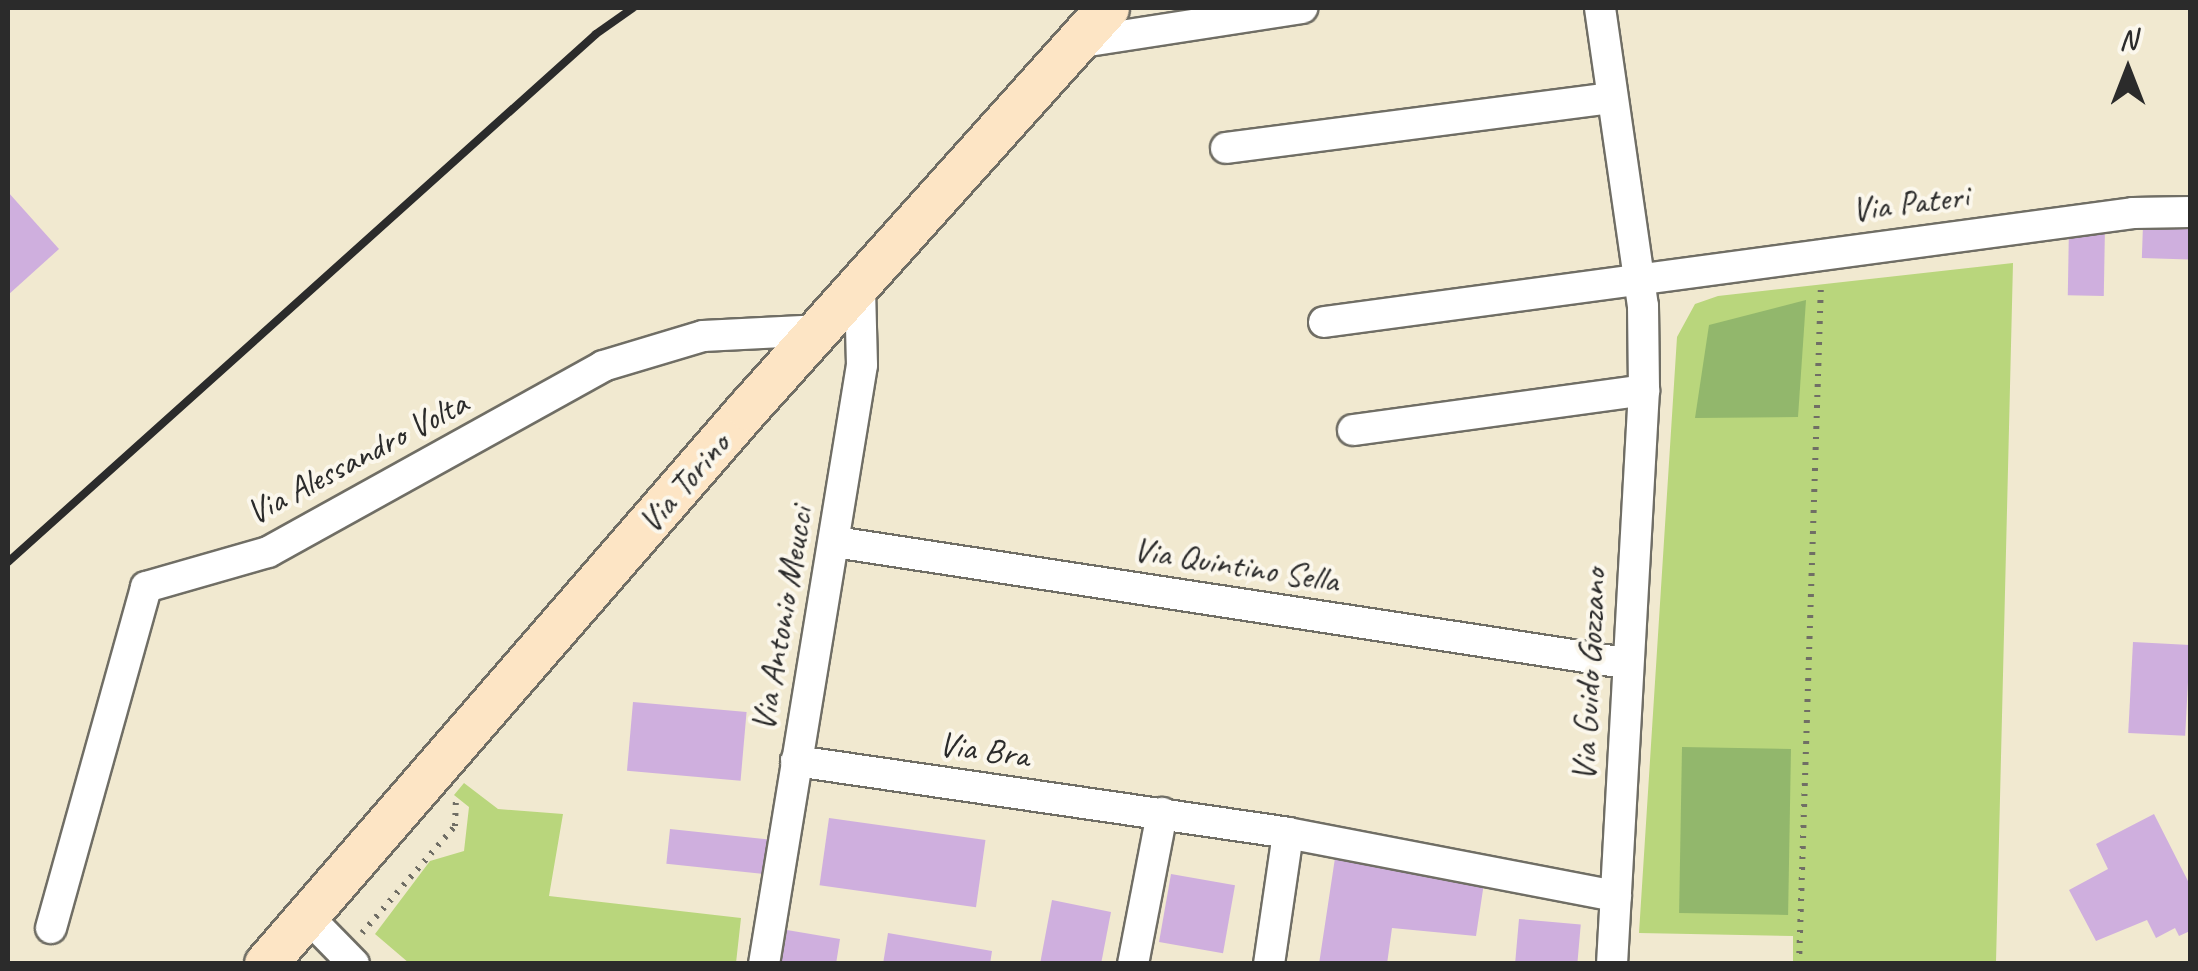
<!DOCTYPE html>
<style>
body{margin:0}
#map{position:relative;width:2198px;height:971px;overflow:hidden;background:#f1e9d0;font-family:Caveat,sans-serif}
div>[style]{position:absolute}
.green>*{inset:0;background:#b9d67c}
.forest>*{inset:0;background:#92b76c;transform-origin:0 0}
.building>*{inset:0;background:#cfafde;transform-origin:0 0}
.path>*{height:6px;margin-top:-3px;transform-origin:0;background:repeating-linear-gradient(90deg,#706e65 0 2.5px,transparent 0 10.5px)}
.roads{filter:drop-shadow(2px 0 #706e65) drop-shadow(-2px 0 #706e65) drop-shadow(0 2px #706e65) drop-shadow(0 -2px #706e65)}
.minor>*{height:30px;margin:-15px;padding:0 15px;transform-origin:15px;border-radius:15px;background:#fff}
.secondary>*{height:42px;margin:-21px;padding:0 21px;transform-origin:21px;border-radius:21px;background:#fde5c5}
.rail>*{height:8px;margin:-4px;padding:0 4px;transform-origin:4px;border-radius:4px;background:#2b2b2b}
span{translate:-50% -50%;white-space:nowrap;text-align:center;line-height:1.15;-webkit-text-stroke:8px #fbf7ec;paint-order:stroke}
.street-label{font-size:35px;color:#2b2b2b}
.frame{position:absolute;inset:0;border:10px solid #2b2b2b;pointer-events:none}
.north{position:absolute;left:2078px;top:20px;width:100px;height:100px;-webkit-text-stroke:8px #fbf7ec;paint-order:stroke;rotate:0deg;font-size:28px;font-weight:700;line-height:40px;text-align:center;color:#2b2b2b}
.north::after{content:'';display:block;margin:auto;width:35px;height:45px;background:#2b2b2b;clip-path:polygon(50% 0,100% 100%,50% 72%,0 100%)}
</style>
<div id="map">
<div class="green">
<i style="clip-path:polygon(2013px 263px,1996px 963px,1793px 963px,1793px 936px,1639px 933px,1677px 337px,1695px 304px,1718px 296px)"></i>
<i style="clip-path:polygon(464px 783px,498px 809px,563px 814px,549px 896px,741px 918px,736px 963px,409px 963px,375px 934px,430px 861px,464px 851px,469px 807px,454px 795px)"></i>
</div>
<div class="forest">
<i style="clip-path:polygon(1806px 300px,1798px 417px,1695px 418px,1709px 325px)"></i>
<i style="left:1682px;top:747px;width:109px;height:166px;rotate:1deg"></i>
</div>
<div class="building">
<i style="clip-path:polygon(8px 192px,59px 249px,8px 295px)"></i>
<i style="left:2143px;top:225px;width:47px;height:33px;rotate:2deg"></i>
<i style="left:2105px;top:226px;width:70px;height:36px;rotate:91deg"></i>
<i style="left:2133px;top:642px;width:57px;height:91px;rotate:3deg"></i>
<i style="left:633px;top:702px;width:114px;height:69px;rotate:5deg"></i>
<i style="clip-path:polygon(2154px 814px,2190px 885px,2190px 931px,2179px 936px,2175px 928px,2156px 938px,2147px 920px,2096px 941px,2069px 890px,2108px 869px,2096px 844px)"></i>
<i style="left:829px;top:818px;width:158px;height:68px;rotate:8deg"></i>
<i style="left:670px;top:829px;width:102px;height:35px;rotate:6deg"></i>
<i style="clip-path:polygon(1335px 858px,1484px 883px,1476px 936px,1392px 928px,1387px 964px,1319px 964px)"></i>
<i style="left:1171px;top:874px;width:65px;height:69px;rotate:10deg"></i>
<i style="clip-path:polygon(1052px 900px,1111px 912px,1101px 964px,1040px 964px)"></i>
<i style="left:1519px;top:919px;width:62px;height:45px;rotate:5deg"></i>
<i style="clip-path:polygon(787px 930px,840px 939px,836px 964px,781px 964px)"></i>
<i style="clip-path:polygon(888px 933px,992px 951px,990px 964px,883px 964px)"></i>
</div>
<div class="path">
<i style="left:362px;top:933px;width:142px;rotate:-49deg"></i>
<i style="left:455px;top:826px;width:26px;rotate:-88deg"></i>
<i style="left:1799px;top:964px;width:680px;rotate:-88.15deg"></i>
</div>
<div class="roads">
<div class="minor">
<i style="left:1600px;top:8px;width:301px;rotate:81.8deg"></i>
<i style="left:1643px;top:306px;width:84px;rotate:89.3deg"></i>
<i style="left:1644px;top:390px;width:575px;rotate:93.19deg"></i>
<i style="left:1076px;top:43px;width:229px;rotate:-8.8deg"></i>
<i style="left:1226px;top:148px;width:388px;rotate:-7.4deg"></i>
<i style="left:1324px;top:322px;width:816px;rotate:-7.67deg"></i>
<i style="left:2133px;top:213px;width:57px;rotate:-1deg"></i>
<i style="left:1353px;top:430px;width:294px;rotate:-7.8deg"></i>
<i style="left:835px;top:542px;width:799px;rotate:8.71deg"></i>
<i style="left:796px;top:761px;width:497px;rotate:8.3deg"></i>
<i style="left:1288px;top:833px;width:334px;rotate:10.9deg"></i>
<i style="left:307px;top:916px;width:67px;rotate:45.6deg"></i>
<i style="left:51px;top:928px;width:354px;rotate:-74.4deg"></i>
<i style="left:146px;top:587px;width:127px;rotate:-16deg"></i>
<i style="left:268px;top:552px;width:383px;rotate:-29deg"></i>
<i style="left:603px;top:366px;width:104px;rotate:-16.7deg"></i>
<i style="left:703px;top:336px;width:119px;rotate:-2.9deg"></i>
<i style="left:764px;top:964px;width:607px;rotate:-80.71deg"></i>
<i style="left:862px;top:365px;width:78px;rotate:-91.5deg"></i>
<i style="left:1133px;top:964px;width:154px;rotate:-79.1deg"></i>
<i style="left:1269px;top:964px;width:132px;rotate:-81.7deg"></i>
</div>
<div class="secondary">
<i style="left:266px;top:964px;width:735px;rotate:-49.03deg"></i>
<i style="left:748px;top:409px;width:539px;rotate:-48.08deg"></i>
</div>
</div>
<div class="rail">
<i style="left:8px;top:562px;width:790px;rotate:-41.92deg"></i>
<i style="left:596px;top:34px;width:45px;rotate:-35.1deg"></i>
</div>
<div class="street-label">
<span style="left:1910px;top:203px;rotate:-7deg">Via Pateri</span>
<span style="left:357px;top:458px;rotate:-28deg">Via Alessandro Volta</span>
<span style="left:684px;top:483px;rotate:-49deg">Via Torino</span>
<span style="left:1236px;top:565px;rotate:9deg">Via Quintino Sella</span>
<span style="left:782px;top:619px;rotate:-80deg">Via Antonio Meucci</span>
<span style="left:1589px;top:675px;rotate:-87deg">Via Guido Gozzano</span>
<span style="left:984px;top:750px;rotate:8deg">Via Bra</span>
</div>
<div class="frame"></div>
<div class="north">N</div>
</div>
